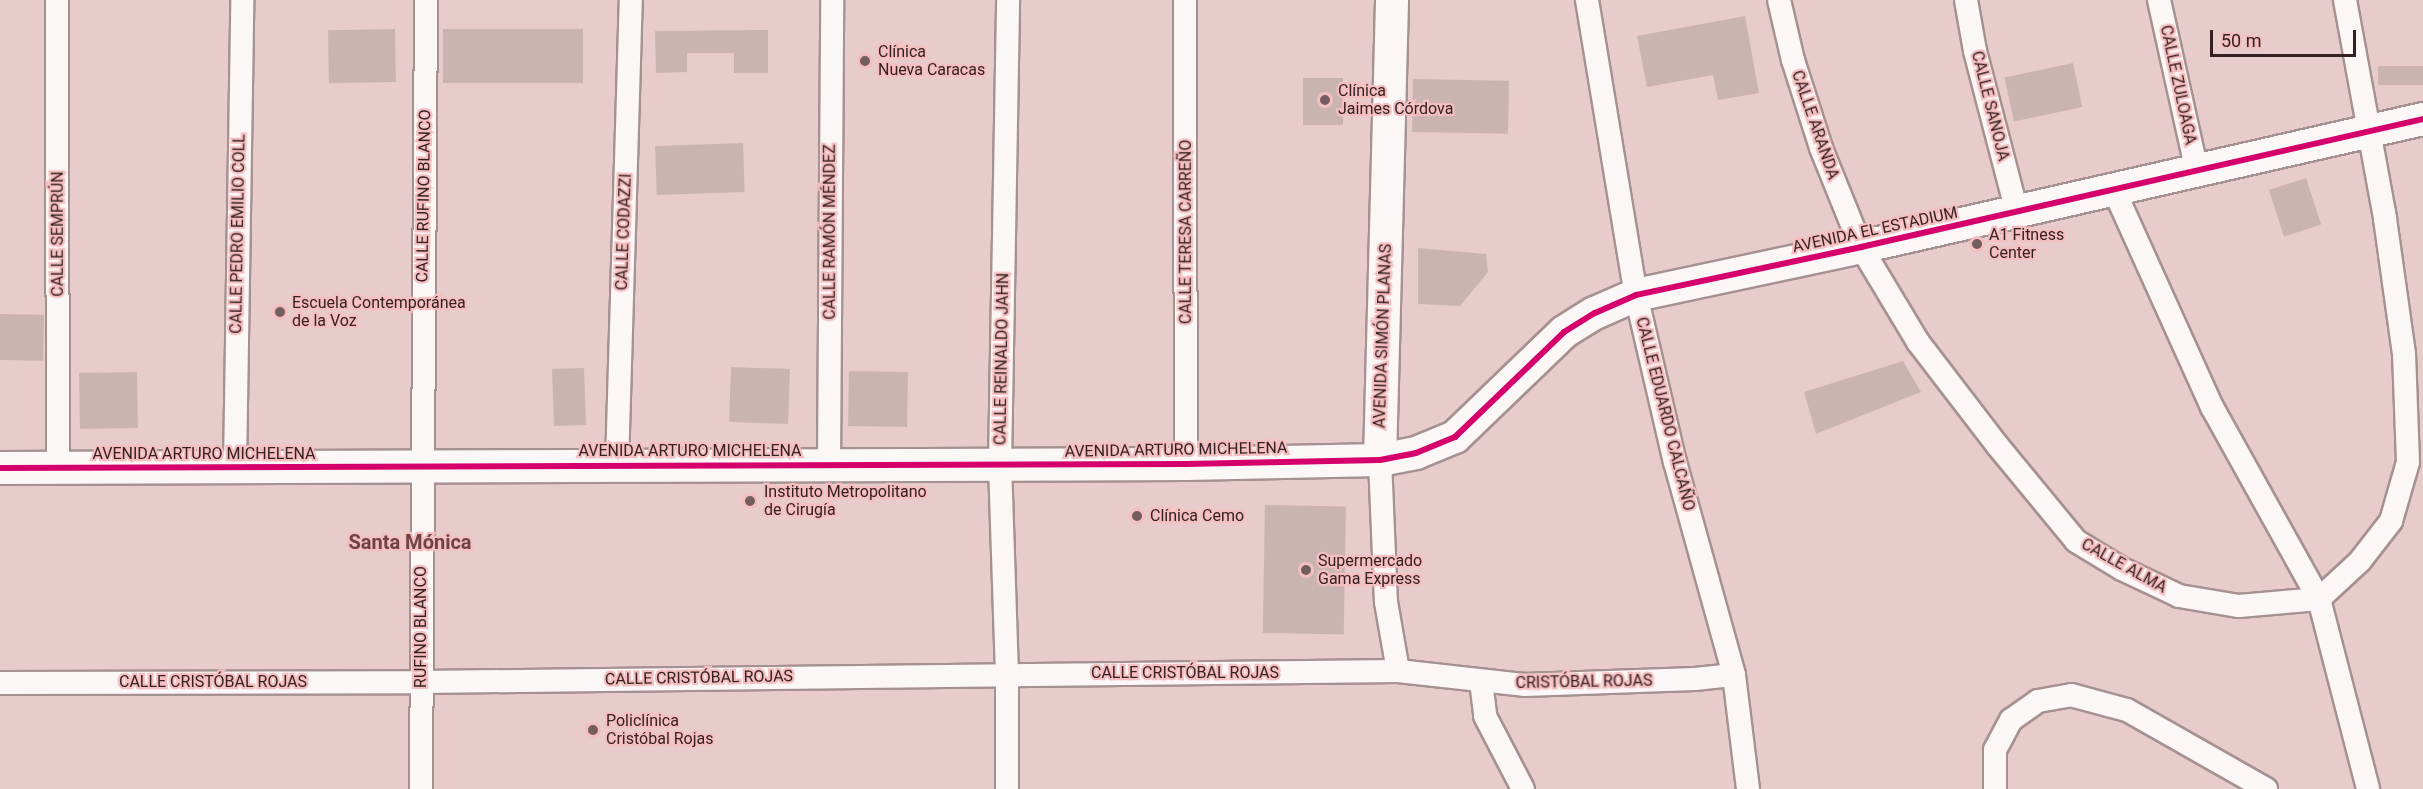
<!DOCTYPE html>
<meta charset="utf-8">
<style>
body{margin:0}
#map{position:relative;width:2423px;height:789px;overflow:hidden;background:#e8cccc;font-family:Roboto,sans-serif}
div>[style]{position:absolute}
.building>*{inset:0;background:#cab4b2;transform-origin:0 0}
.roads{filter:drop-shadow(2px 0 #a69191) drop-shadow(-2px 0 #a69191) drop-shadow(0 2px #a69191) drop-shadow(0 -2px #a69191)}
.street>*{height:22px;margin:-11px;padding:0 11px;transform-origin:11px;border-radius:11px;background:#fcf7f7}
.secondary>*{height:32px;margin:-16px;padding:0 16px;transform-origin:16px;border-radius:16px;background:#fcf7f7}
.cycleway>*{height:6px;margin:-3px;padding:0 3px;transform-origin:3px;border-radius:3px;background:#d6006c}
.dots>*{width:16px;height:16px;translate:-50% -50%;box-sizing:border-box;border:3px solid #f5bfc1;border-radius:50%}
span{translate:-50% -50%;white-space:nowrap;text-align:center;line-height:1.15;-webkit-text-stroke:4.5px #f5bfc1;paint-order:stroke}
.poi-label{font-size:16px;color:#352122}
.left{translate:0 -50%;text-align:left}
.street-label{font-size:16px;color:#352122}
.quarter-label{font-size:20px;color:#6f4245;font-weight:700}
.scale{position:absolute;left:2210px;top:30px;width:146px;height:27px;box-sizing:border-box;border:3px solid #352122;border-top:0;padding-left:8px;font-size:18px;line-height:21px;white-space:nowrap;color:#352122;-webkit-text-stroke:4px #f5bfc1;paint-order:stroke}
</style>
<div id="map">
<div class="building">
<i style="clip-path:polygon(1745px 16px,1759px 93px,1718px 100px,1713px 75px,1647px 87px,1637px 36px)"></i>
<i style="left:395px;top:29px;width:53px;height:67px;rotate:89deg"></i>
<i style="left:443px;top:29px;width:140px;height:54px"></i>
<i style="clip-path:polygon(768px 30px,768px 73px,734px 73px,734px 53px,687px 53px,687px 72px,656px 73px,655px 31px)"></i>
<i style="left:2073px;top:63px;width:45px;height:70px;rotate:78deg"></i>
<i style="left:2423px;top:66px;width:19px;height:45px;rotate:90deg"></i>
<i style="left:1303px;top:78px;width:40px;height:47px"></i>
<i style="left:1413px;top:79px;width:96px;height:53px;rotate:1deg"></i>
<i style="left:743px;top:143px;width:49px;height:88px;rotate:88deg"></i>
<i style="left:2306px;top:178px;width:49px;height:39px;rotate:72deg"></i>
<i style="clip-path:polygon(1418px 248px,1486px 254px,1488px 272px,1460px 306px,1418px 304px)"></i>
<i style="left:0;top:314px;width:44px;height:46px;rotate:1deg"></i>
<i style="clip-path:polygon(1903px 361px,1921px 392px,1816px 434px,1804px 392px)"></i>
<i style="left:731px;top:367px;width:59px;height:55px;rotate:2deg"></i>
<i style="left:584px;top:368px;width:57px;height:32px;rotate:88deg"></i>
<i style="left:849px;top:371px;width:59px;height:55px;rotate:1deg"></i>
<i style="left:137px;top:372px;width:56px;height:58px;rotate:89deg"></i>
<i style="left:1265px;top:505px;width:81px;height:128px;rotate:1deg"></i>
</div>
<div class="roads">
<div class="street">
<i style="left:57px;top:0;width:468px;rotate:89.9deg"></i>
<i style="left:1185px;top:0;width:464px;rotate:89.9deg"></i>
<i style="left:1587px;top:0;width:299px;rotate:80.6deg"></i>
<i style="left:1636px;top:295px;width:171px;rotate:76.9deg"></i>
<i style="left:1675px;top:462px;width:221px;rotate:74.5deg"></i>
<i style="left:1734px;top:675px;width:115px;rotate:83deg"></i>
<i style="left:1779px;top:0;width:62px;rotate:76.9deg"></i>
<i style="left:1793px;top:60px;width:92px;rotate:72.3deg"></i>
<i style="left:1821px;top:148px;width:107px;rotate:68deg"></i>
<i style="left:1861px;top:247px;width:111px;rotate:59deg"></i>
<i style="left:1918px;top:342px;width:130px;rotate:52.5deg"></i>
<i style="left:1997px;top:445px;width:124px;rotate:50.5deg"></i>
<i style="left:2076px;top:541px;width:54px;rotate:31.3deg"></i>
<i style="left:2122px;top:569px;width:63px;rotate:25.3deg"></i>
<i style="left:2179px;top:596px;width:61px;rotate:9.5deg"></i>
<i style="left:2239px;top:606px;width:80px;rotate:-5deg"></i>
<i style="left:2319px;top:599px;width:56px;rotate:-42.8deg"></i>
<i style="left:2360px;top:561px;width:51px;rotate:-52.2deg"></i>
<i style="left:2391px;top:521px;width:61px;rotate:-73.9deg"></i>
<i style="left:2408px;top:462px;width:108px;rotate:-92.1deg"></i>
<i style="left:2404px;top:354px;width:137px;rotate:-98deg"></i>
<i style="left:2385px;top:218px;width:222px;rotate:-100.4deg"></i>
<i style="left:1966px;top:0;width:52px;rotate:80deg"></i>
<i style="left:1975px;top:51px;width:166px;rotate:75.4deg"></i>
<i style="left:2159px;top:0;width:175px;rotate:77.5deg"></i>
<i style="left:2114px;top:190px;width:238px;rotate:65.7deg"></i>
<i style="left:2212px;top:407px;width:220px;rotate:60.9deg"></i>
<i style="left:2319px;top:599px;width:196px;rotate:75.5deg"></i>
<i style="left:1380px;top:460px;width:142px;rotate:87.6deg"></i>
<i style="left:1386px;top:602px;width:70px;rotate:80.1deg"></i>
<i style="left:617px;top:465px;width:465px;rotate:-88.3deg"></i>
<i style="left:829px;top:465px;width:465px;rotate:-89.6deg"></i>
<i style="left:235px;top:468px;width:468px;rotate:-89.1deg"></i>
<i style="left:1481px;top:681px;width:35px;rotate:83deg"></i>
<i style="left:1485px;top:716px;width:82px;rotate:62.5deg"></i>
<i style="left:0;top:683px;width:421px;rotate:-0.1deg"></i>
<i style="left:421px;top:682px;width:977px;rotate:-0.65deg"></i>
<i style="left:1398px;top:671px;width:127px;rotate:6.3deg"></i>
<i style="left:1524px;top:685px;width:171px;rotate:-2deg"></i>
<i style="left:1695px;top:679px;width:39px;rotate:-6deg"></i>
<i style="left:421px;top:789px;width:789px;rotate:-89.64deg"></i>
<i style="left:1007px;top:789px;width:114px;rotate:-90deg"></i>
<i style="left:1007px;top:675px;width:210px;rotate:-91.9deg"></i>
<i style="left:1000px;top:465px;width:465px;rotate:-89deg"></i>
<i style="left:1995px;top:789px;width:39px;rotate:-90deg"></i>
<i style="left:1995px;top:750px;width:34px;rotate:-62deg"></i>
<i style="left:2011px;top:720px;width:33px;rotate:-35deg"></i>
<i style="left:2038px;top:701px;width:34px;rotate:-10deg"></i>
<i style="left:2071px;top:695px;width:58px;rotate:15deg"></i>
<i style="left:2127px;top:710px;width:160px;rotate:29.6deg"></i>
</div>
<div class="secondary">
<i style="left:1380px;top:460px;width:460px;rotate:-88.5deg"></i>
<i style="left:0;top:468px;width:1186px;rotate:-0.19deg"></i>
<i style="left:1186px;top:464px;width:194px;rotate:-1.2deg"></i>
<i style="left:1380px;top:460px;width:37px;rotate:-11deg"></i>
<i style="left:1416px;top:453px;width:42px;rotate:-22.3deg"></i>
<i style="left:1455px;top:437px;width:151px;rotate:-43.9deg"></i>
<i style="left:1564px;top:332px;width:36px;rotate:-32deg"></i>
<i style="left:1595px;top:313px;width:45px;rotate:-23.7deg"></i>
<i style="left:1636px;top:295px;width:230px;rotate:-12deg"></i>
<i style="left:1861px;top:247px;width:576px;rotate:-12.83deg"></i>
</div>
</div>
<div class="cycleway">
<i style="left:0;top:468px;width:1186px;rotate:-0.19deg"></i>
<i style="left:1186px;top:464px;width:194px;rotate:-1.2deg"></i>
<i style="left:1380px;top:460px;width:37px;rotate:-11deg"></i>
<i style="left:1416px;top:453px;width:42px;rotate:-22.3deg"></i>
<i style="left:1455px;top:437px;width:151px;rotate:-43.9deg"></i>
<i style="left:1564px;top:332px;width:36px;rotate:-32deg"></i>
<i style="left:1595px;top:313px;width:45px;rotate:-23.7deg"></i>
<i style="left:1636px;top:295px;width:230px;rotate:-12deg"></i>
<i style="left:1861px;top:247px;width:576px;rotate:-12.83deg"></i>
</div>
<div class="dots">
<i style="left:865px;top:61px;background:#745d5e"></i>
<i style="left:1325px;top:100px;background:#745d5e"></i>
<i style="left:1977px;top:244px;background:#745d5e"></i>
<i style="left:280px;top:312px;background:#745d5e"></i>
<i style="left:750px;top:501px;background:#745d5e"></i>
<i style="left:1137px;top:516px;background:#745d5e"></i>
<i style="left:1306px;top:570px;background:#745d5e"></i>
<i style="left:593px;top:730px;background:#745d5e"></i>
</div>
<div class="poi-label">
<span class="left" style="left:878px;top:61px">Clínica<br>Nueva Caracas</span>
<span class="left" style="left:1338px;top:100px">Clínica<br>Jaimes Córdova</span>
<span class="left" style="left:1989px;top:244px">A1 Fitness<br>Center</span>
<span class="left" style="left:292px;top:312px">Escuela Contemporánea<br>de la Voz</span>
<span class="left" style="left:764px;top:501px">Instituto Metropolitano<br>de Cirugía</span>
<span class="left" style="left:1150px;top:516px">Clínica Cemo</span>
<span class="left" style="left:1318px;top:570px">Supermercado<br>Gama Express</span>
<span class="left" style="left:606px;top:730px">Policlínica<br>Cristóbal Rojas</span>
</div>
<div class="street-label">
<span style="left:2178px;top:85px;rotate:78deg">CALLE ZULOAGA</span>
<span style="left:1990px;top:106px;rotate:76deg">CALLE SANOJA</span>
<span style="left:1815px;top:125px;rotate:71deg">CALLE ARANDA</span>
<span style="left:424px;top:196px;rotate:-89deg">CALLE RUFINO BLANCO</span>
<span style="left:1875px;top:230px;rotate:-12deg">AVENIDA EL ESTADIUM</span>
<span style="left:624px;top:232px;rotate:-88deg">CALLE CODAZZI</span>
<span style="left:830px;top:232px;rotate:-90deg">CALLE RAMÓN MÉNDEZ</span>
<span style="left:1186px;top:232px;rotate:-90deg">CALLE TERESA CARREÑO</span>
<span style="left:58px;top:234px;rotate:-90deg">CALLE SEMPRÚN</span>
<span style="left:238px;top:234px;rotate:-89deg">CALLE PEDRO EMILIO COLL</span>
<span style="left:1383px;top:336px;rotate:-88deg">AVENIDA SIMÓN PLANAS</span>
<span style="left:1002px;top:359px;rotate:-89deg">CALLE REINALDO JAHN</span>
<span style="left:1665px;top:414px;rotate:76deg">CALLE EDUARDO CALCAÑO</span>
<span style="left:1176px;top:450px;rotate:-1deg">AVENIDA ARTURO MICHELENA</span>
<span style="left:690px;top:451px">AVENIDA ARTURO MICHELENA</span>
<span style="left:204px;top:454px">AVENIDA ARTURO MICHELENA</span>
<span style="left:2124px;top:566px;rotate:29deg">CALLE ALMA</span>
<span style="left:421px;top:627px;rotate:-90deg">RUFINO BLANCO</span>
<span style="left:1185px;top:673px">CALLE CRISTÓBAL ROJAS</span>
<span style="left:699px;top:678px;rotate:-1deg">CALLE CRISTÓBAL ROJAS</span>
<span style="left:213px;top:682px">CALLE CRISTÓBAL ROJAS</span>
<span style="left:1584px;top:682px;rotate:-1deg">CRISTÓBAL ROJAS</span>
</div>
<div class="quarter-label">
<span style="left:410px;top:542px">Santa Mónica</span>
</div>
<div class="scale">50 m</div>
</div>
